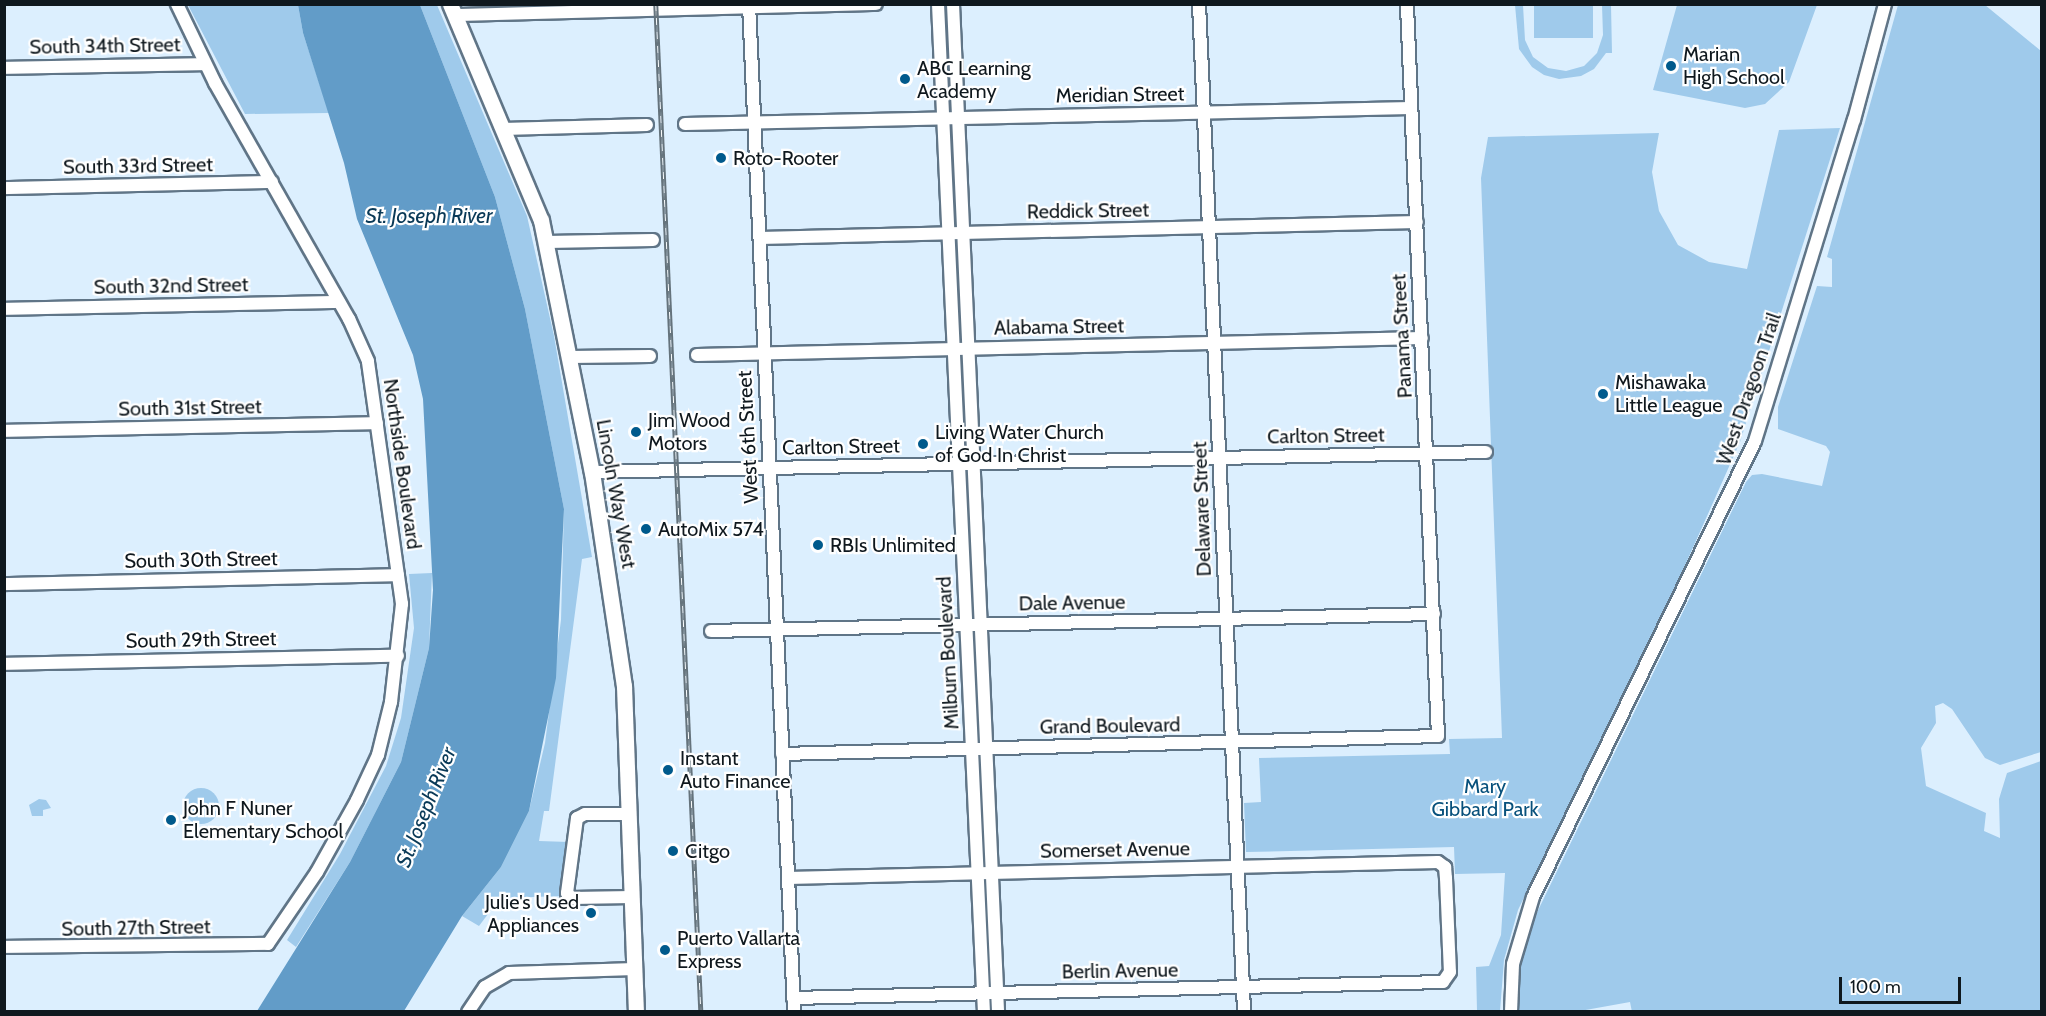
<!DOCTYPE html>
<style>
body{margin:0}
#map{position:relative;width:2046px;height:1016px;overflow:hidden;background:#dceffe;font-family:Cabin,sans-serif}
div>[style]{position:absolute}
.green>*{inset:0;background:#9fcaeb;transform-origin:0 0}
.round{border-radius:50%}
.water>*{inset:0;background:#629cc8}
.roads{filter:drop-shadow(2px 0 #607587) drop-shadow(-2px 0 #607587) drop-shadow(0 2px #607587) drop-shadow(0 -2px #607587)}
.minor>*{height:12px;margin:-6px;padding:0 6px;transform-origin:6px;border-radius:6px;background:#fff}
.major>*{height:15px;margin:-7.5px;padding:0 7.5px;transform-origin:7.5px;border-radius:7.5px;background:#fff}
.rail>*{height:4.5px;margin-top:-2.25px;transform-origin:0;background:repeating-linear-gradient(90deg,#fff 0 7px,#65737c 0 14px);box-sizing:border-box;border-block:2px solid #65737c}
.dots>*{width:16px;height:16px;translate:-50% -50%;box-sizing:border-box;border:3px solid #fff;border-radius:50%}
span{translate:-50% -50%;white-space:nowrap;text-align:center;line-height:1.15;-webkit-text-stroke:4.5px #fff;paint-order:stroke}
.street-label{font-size:20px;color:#0f181e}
.poi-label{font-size:20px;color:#0f181e}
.left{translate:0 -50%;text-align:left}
.right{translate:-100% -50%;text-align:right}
.park-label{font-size:20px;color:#08517c}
.water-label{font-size:21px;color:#093957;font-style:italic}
.frame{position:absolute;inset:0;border:6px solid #0f181e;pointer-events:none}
.scale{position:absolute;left:1839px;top:977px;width:122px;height:27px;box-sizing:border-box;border:3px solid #0f181e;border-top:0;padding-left:8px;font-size:18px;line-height:21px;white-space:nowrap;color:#0f181e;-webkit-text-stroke:4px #fff;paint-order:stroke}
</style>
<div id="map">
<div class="green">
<i style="clip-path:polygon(188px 5px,298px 5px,303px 33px,329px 113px,245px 114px)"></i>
<i style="clip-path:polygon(420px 5px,437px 5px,527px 216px,554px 336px,592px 557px,582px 559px,549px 811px,544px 811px,539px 841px,569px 842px,564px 896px,500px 898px,479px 926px,462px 916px,501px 867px,529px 811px,545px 743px,561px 620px,564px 509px,525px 309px,495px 197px)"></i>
<i style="clip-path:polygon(1515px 5px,1523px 5px,1525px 40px,1533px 57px,1548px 68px,1566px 71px,1584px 66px,1597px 53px,1603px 35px,1602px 5px,1611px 5px,1612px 53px,1606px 53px,1594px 69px,1581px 76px,1559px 79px,1544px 75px,1532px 67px,1519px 49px)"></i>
<i style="left:1534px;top:5px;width:59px;height:33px"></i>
<i style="clip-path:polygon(1677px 5px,1677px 4px,1817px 5px,1789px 82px,1765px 104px,1745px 108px,1653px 90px)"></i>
<i style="clip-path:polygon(1898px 5px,1985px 5px,2041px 51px,2041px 752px,2000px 765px,1985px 758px,1952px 709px,1943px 703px,1935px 706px,1936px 723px,1921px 748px,1926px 786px,1986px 813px,1984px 831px,2000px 838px,1999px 799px,2007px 773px,2041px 761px,2041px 1011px,1632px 1012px,1630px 1002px,1580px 1011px,1516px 1012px,1517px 968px,1527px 933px,1746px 482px,1752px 475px,1762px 474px,1822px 486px,1830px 452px,1826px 446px,1778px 429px,1778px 407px,1817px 286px,1832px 287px,1832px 259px,1827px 257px)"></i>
<i style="clip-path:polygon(1840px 128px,1740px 442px,1683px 570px,1518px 910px,1504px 960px,1500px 1011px,1477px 1011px,1476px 967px,1489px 966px,1501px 935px,1505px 873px,1455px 874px,1454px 847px,1246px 852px,1244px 803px,1261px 802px,1259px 758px,1450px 754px,1449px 739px,1502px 738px,1481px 178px,1488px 137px,1659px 133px,1652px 172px,1659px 211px,1678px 245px,1709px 262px,1747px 269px,1779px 130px)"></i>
<i style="clip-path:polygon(432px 573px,429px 648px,401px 762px,350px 862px,296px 947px,287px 940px,340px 854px,386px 766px,401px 718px,414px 628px,409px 574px)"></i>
<i class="round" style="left:183px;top:788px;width:36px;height:36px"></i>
<i style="clip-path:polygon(39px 799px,46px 800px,51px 808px,43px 810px,43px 816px,32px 816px,29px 805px)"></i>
</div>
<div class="water">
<i style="clip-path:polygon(298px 5px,420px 5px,495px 197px,525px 309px,564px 509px,556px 678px,529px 811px,501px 867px,462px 916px,404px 1011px,257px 1011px,350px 862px,401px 762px,429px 648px,433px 590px,423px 399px,413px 355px,357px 219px,344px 163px,303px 33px)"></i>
</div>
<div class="roads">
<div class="minor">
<i style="left:749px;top:4px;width:1009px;rotate:87.44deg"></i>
<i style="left:938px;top:4px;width:1009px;rotate:87.39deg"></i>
<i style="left:953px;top:4px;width:1009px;rotate:87.44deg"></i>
<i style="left:1199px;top:4px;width:1009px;rotate:87.44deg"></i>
<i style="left:455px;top:15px;width:421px;rotate:-1.5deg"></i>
<i style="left:4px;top:68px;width:201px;rotate:-1.1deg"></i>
<i style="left:685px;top:124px;width:726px;rotate:-1.26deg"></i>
<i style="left:503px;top:129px;width:144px;rotate:-1.6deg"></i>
<i style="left:4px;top:188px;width:268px;rotate:-1.3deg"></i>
<i style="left:760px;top:238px;width:657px;rotate:-1.4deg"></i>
<i style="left:547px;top:242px;width:106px;rotate:-1.1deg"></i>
<i style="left:4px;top:309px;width:335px;rotate:-1.2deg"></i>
<i style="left:697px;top:355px;width:725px;rotate:-1.34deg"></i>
<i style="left:570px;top:357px;width:80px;rotate:-0.7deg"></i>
<i style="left:4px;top:431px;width:373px;rotate:-1.2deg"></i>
<i style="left:592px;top:472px;width:894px;rotate:-1.28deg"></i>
<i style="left:4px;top:584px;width:394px;rotate:-1.3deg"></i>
<i style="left:711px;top:631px;width:723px;rotate:-1.35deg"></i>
<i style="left:4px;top:664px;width:394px;rotate:-1.2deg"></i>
<i style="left:782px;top:754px;width:656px;rotate:-1.57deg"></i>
<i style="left:1438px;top:736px;width:733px;rotate:-92.43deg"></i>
<i style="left:630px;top:814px;width:45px;rotate:180deg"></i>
<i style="left:585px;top:814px;width:9px;rotate:153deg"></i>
<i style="left:577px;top:818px;width:76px;rotate:97.6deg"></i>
<i style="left:567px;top:893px;width:7px;rotate:45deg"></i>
<i style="left:572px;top:898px;width:60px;rotate:-1deg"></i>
<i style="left:788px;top:878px;width:650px;rotate:-1.41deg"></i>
<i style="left:1438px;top:862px;width:9px;rotate:36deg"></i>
<i style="left:1445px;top:867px;width:11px;rotate:85deg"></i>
<i style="left:1446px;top:878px;width:94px;rotate:87.6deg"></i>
<i style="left:1450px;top:972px;width:12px;rotate:125deg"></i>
<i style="left:1443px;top:982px;width:650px;rotate:178.59deg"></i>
<i style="left:4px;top:947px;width:264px;rotate:-0.7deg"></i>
<i style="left:268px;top:944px;width:87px;rotate:-55.8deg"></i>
<i style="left:317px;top:872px;width:82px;rotate:-60.9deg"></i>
<i style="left:357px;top:800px;width:50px;rotate:-65deg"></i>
<i style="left:378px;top:755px;width:55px;rotate:-76.2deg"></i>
<i style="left:391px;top:702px;width:99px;rotate:-83.6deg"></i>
<i style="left:402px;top:604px;width:245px;rotate:-98deg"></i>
<i style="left:368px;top:361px;width:46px;rotate:-114.3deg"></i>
<i style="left:349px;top:319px;width:271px;rotate:-119.6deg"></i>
<i style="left:215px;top:83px;width:88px;rotate:-115.7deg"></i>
<i style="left:468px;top:1012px;width:30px;rotate:-56deg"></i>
<i style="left:485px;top:987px;width:28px;rotate:-30deg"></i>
<i style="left:509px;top:973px;width:126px;rotate:-1.8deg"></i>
<i style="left:1511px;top:1012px;width:48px;rotate:-87.6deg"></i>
<i style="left:1513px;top:964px;width:70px;rotate:-73.4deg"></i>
<i style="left:1533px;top:897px;width:507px;rotate:-64.04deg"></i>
<i style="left:1755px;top:441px;width:336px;rotate:-72.9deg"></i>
<i style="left:1854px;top:120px;width:120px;rotate:-75deg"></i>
</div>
<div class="major">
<i style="left:450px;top:4px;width:234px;rotate:67.2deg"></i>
<i style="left:541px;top:220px;width:257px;rotate:78.6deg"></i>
<i style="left:592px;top:472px;width:216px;rotate:81.5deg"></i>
<i style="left:624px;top:686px;width:326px;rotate:87.9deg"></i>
</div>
</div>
<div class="rail">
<i style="left:656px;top:4px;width:1009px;rotate:87.44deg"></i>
</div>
<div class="dots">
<i style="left:1671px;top:66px;background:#005a8c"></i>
<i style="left:905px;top:79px;background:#005a8c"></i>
<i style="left:721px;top:158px;background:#005a8c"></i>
<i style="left:1603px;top:394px;background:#005a8c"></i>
<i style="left:636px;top:432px;background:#005a8c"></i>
<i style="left:923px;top:444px;background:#005a8c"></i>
<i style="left:646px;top:529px;background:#005a8c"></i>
<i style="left:818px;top:545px;background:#005a8c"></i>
<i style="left:668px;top:770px;background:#005a8c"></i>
<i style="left:171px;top:820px;background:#005a8c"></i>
<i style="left:673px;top:851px;background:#005a8c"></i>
<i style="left:591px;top:913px;background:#005a8c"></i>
<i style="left:665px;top:950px;background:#005a8c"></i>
</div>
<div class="street-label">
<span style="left:105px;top:46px;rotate:-1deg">South 34th Street</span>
<span style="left:1120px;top:95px;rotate:-1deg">Meridian Street</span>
<span style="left:138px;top:166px;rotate:-1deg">South 33rd Street</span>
<span style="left:1088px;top:211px;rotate:-1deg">Reddick Street</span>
<span style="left:171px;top:286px;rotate:-1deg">South 32nd Street</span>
<span style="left:1059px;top:327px;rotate:-1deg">Alabama Street</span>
<span style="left:1402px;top:336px;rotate:-93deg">Panama Street</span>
<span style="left:1749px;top:389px;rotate:-71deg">West Dragoon Trail</span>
<span style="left:190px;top:408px;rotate:-1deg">South 31st Street</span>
<span style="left:1326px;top:436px;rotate:-1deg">Carlton Street</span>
<span style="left:748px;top:437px;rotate:-93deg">West 6th Street</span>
<span style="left:841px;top:447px;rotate:-1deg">Carlton Street</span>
<span style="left:402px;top:464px;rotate:82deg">Northside Boulevard</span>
<span style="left:616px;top:494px;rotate:80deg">Lincoln Way West</span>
<span style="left:1202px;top:509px;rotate:-92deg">Delaware Street</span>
<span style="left:201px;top:560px;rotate:-1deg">South 30th Street</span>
<span style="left:1072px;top:603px;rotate:-1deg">Dale Avenue</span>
<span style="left:201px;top:640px;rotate:-1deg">South 29th Street</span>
<span style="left:948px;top:653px;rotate:-93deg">Milburn Boulevard</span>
<span style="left:1110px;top:726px;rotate:-1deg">Grand Boulevard</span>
<span style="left:1115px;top:850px;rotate:-1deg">Somerset Avenue</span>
<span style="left:136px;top:928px;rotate:-1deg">South 27th Street</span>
<span style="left:1120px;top:971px;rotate:-1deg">Berlin Avenue</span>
</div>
<div class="poi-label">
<span class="left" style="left:1683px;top:66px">Marian<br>High School</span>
<span class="left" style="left:917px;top:80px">ABC Learning<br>Academy</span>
<span class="left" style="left:733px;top:158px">Roto-Rooter</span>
<span class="left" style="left:1615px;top:394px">Mishawaka<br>Little League</span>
<span class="left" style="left:648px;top:432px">Jim Wood<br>Motors</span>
<span class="left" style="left:935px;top:444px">Living Water Church<br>of God In Christ</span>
<span class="left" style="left:658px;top:529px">AutoMix 574</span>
<span class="left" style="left:830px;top:545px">RBIs Unlimited</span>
<span class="left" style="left:680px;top:770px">Instant<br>Auto Finance</span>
<span class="left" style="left:183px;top:820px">John F Nuner<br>Elementary School</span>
<span class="left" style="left:685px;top:851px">Citgo</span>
<span class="right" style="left:579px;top:914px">Julie's Used<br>Appliances</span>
<span class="left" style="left:677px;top:950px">Puerto Vallarta<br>Express</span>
</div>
<div class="park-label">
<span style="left:1485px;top:798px">Mary<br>Gibbard Park</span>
</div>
<div class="water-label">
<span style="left:429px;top:216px">St. Joseph River</span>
<span style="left:426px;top:807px;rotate:-68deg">St. Joseph River</span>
</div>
<div class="frame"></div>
<div class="scale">100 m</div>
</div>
